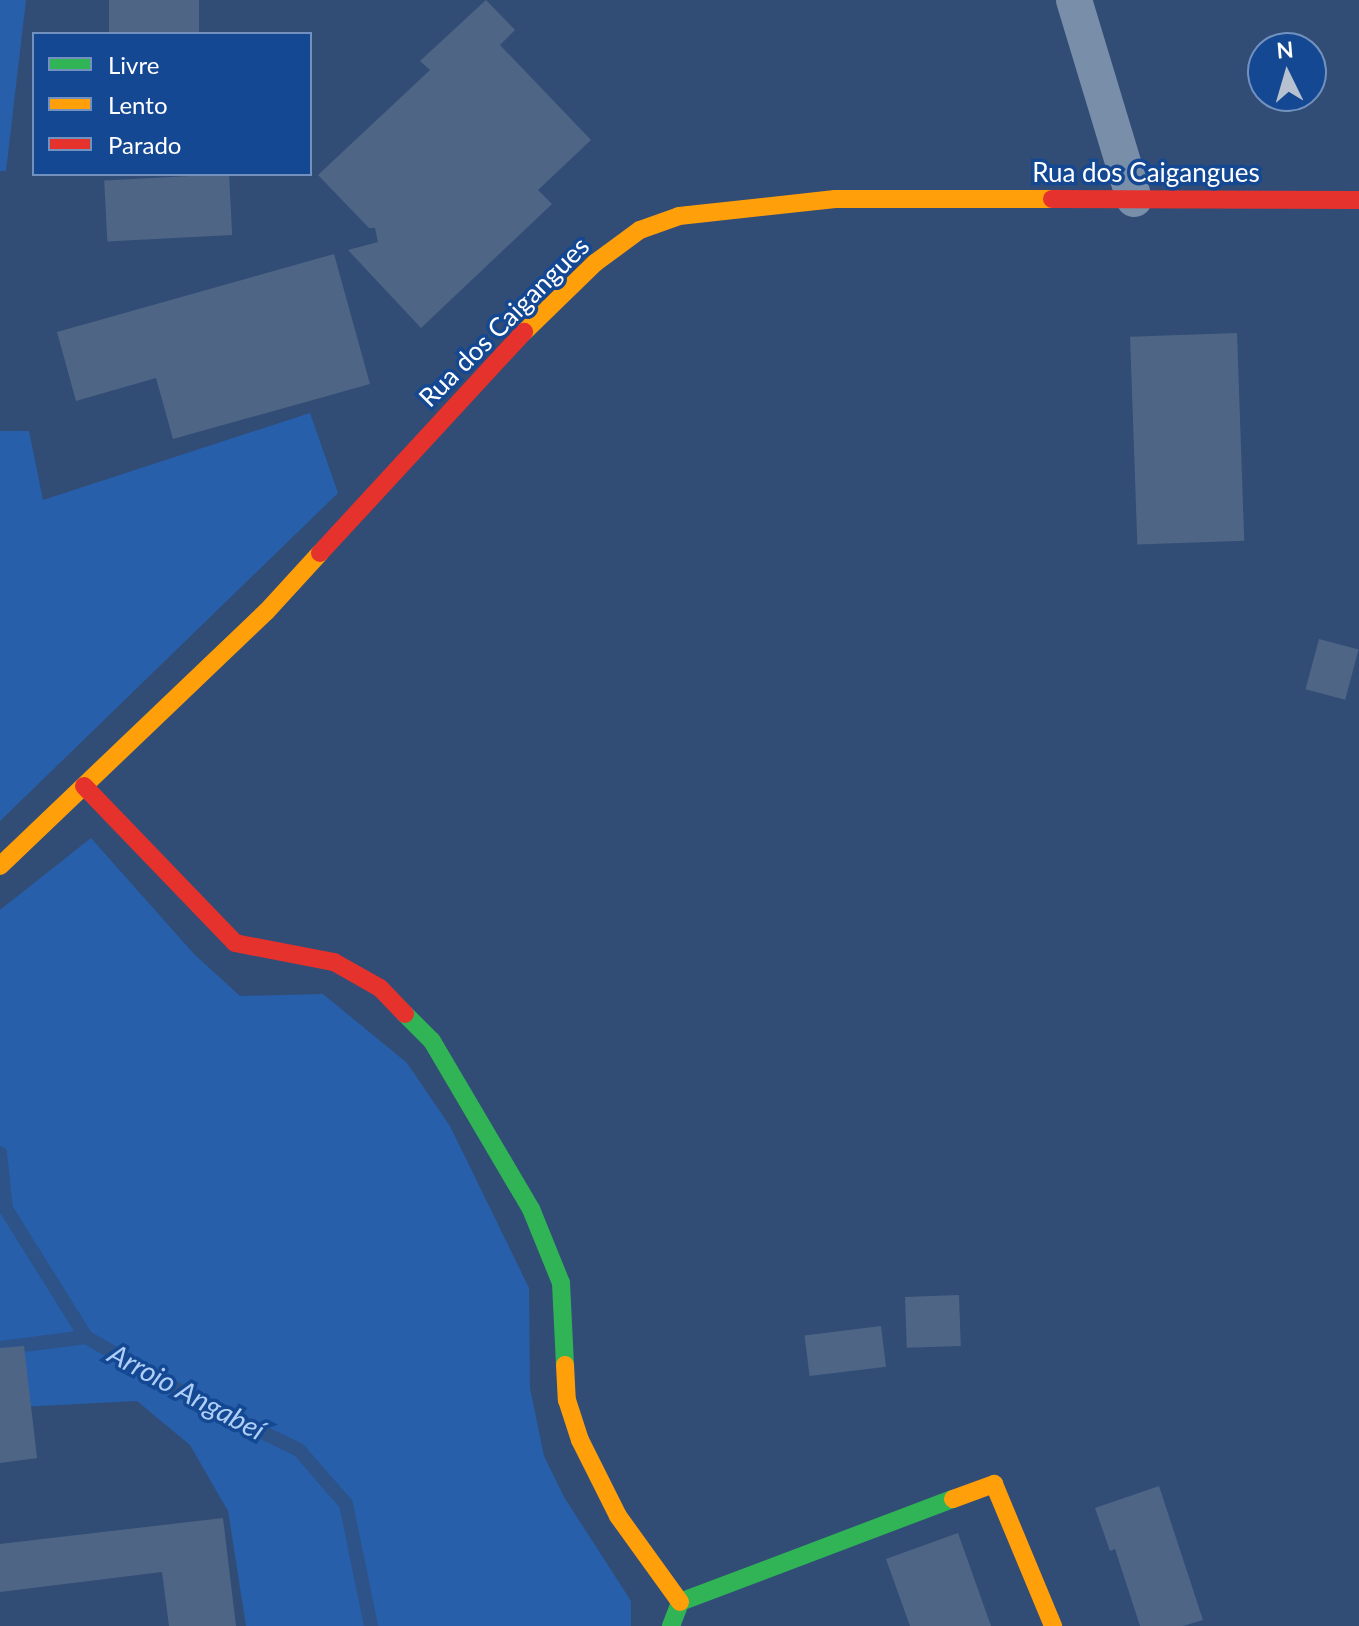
<!DOCTYPE html>
<meta charset="utf-8">
<style>
body{margin:0}
#map{position:relative;width:1359px;height:1626px;overflow:hidden;background:#314d76;font-family:Lato,sans-serif}
div>[style]{position:absolute}
.green>*{inset:0;background:#275faa}
.stream>*{height:14px;margin:-7px;padding:0 7px;transform-origin:7px;border-radius:7px;background:#2d5388}
.building>*{inset:0;background:#4e6585;transform-origin:0 0}
.street>*{height:36px;margin:-18px;padding:0 18px;transform-origin:18px;border-radius:18px;background:#798ea9}
.fast>*{height:18px;margin:-9px;padding:0 9px;transform-origin:9px;border-radius:9px;background:#30b455}
.slow>*{height:18px;margin:-9px;padding:0 9px;transform-origin:9px;border-radius:9px;background:#ff9f0a}
.jam>*{height:18px;margin:-9px;padding:0 9px;transform-origin:9px;border-radius:9px;background:#e5322d}
span{translate:-50% -50%;white-space:nowrap;text-align:center;line-height:1.15;-webkit-text-stroke:7px #144893;paint-order:stroke}
.street-label{font-size:26px;color:#fff}
.water-label{font-size:28px;color:#afcff8;font-style:italic}
.legend{position:absolute;left:32px;top:32px;width:280px;height:144px;box-sizing:border-box;background:#144893;border:2px solid #7291be;margin:0;padding:10px 14px;list-style:none;font-size:24px;color:#fff}
.legend li{display:flex;align-items:center;gap:16px;height:40px}
.legend b{width:40px;border:2px solid #7291be}
.north{position:absolute;left:1247px;top:32px;width:80px;height:80px;box-sizing:border-box;background:#144893;border:2px solid #7291be;border-radius:50%;rotate:355deg;font-size:22px;font-weight:700;line-height:32px;text-align:center;color:#fff}
.north::after{content:'';display:block;margin:auto;width:28px;height:36px;background:#b7c1cf;clip-path:polygon(50% 0,100% 100%,50% 72%,0 100%)}
</style>
<div id="map">
<div class="green">
<i style="clip-path:polygon(0 0,26px 0,6px 171px,0 171px)"></i>
<i style="clip-path:polygon(310px 413px,338px 493px,0 821px,0 431px,29px 431px,43px 500px)"></i>
<i style="clip-path:polygon(91px 838px,194px 954px,240px 996px,323px 994px,407px 1063px,450px 1126px,529px 1288px,530px 1388px,544px 1456px,564px 1497px,631px 1601px,631px 1626px,246px 1626px,228px 1511px,190px 1445px,137px 1401px,0 1408px,0 910px)"></i>
</div>
<div class="stream">
<i style="left:0;top:1153px;width:56px;rotate:83.9deg"></i>
<i style="left:6px;top:1209px;width:151px;rotate:58deg"></i>
<i style="left:86px;top:1337px;width:122px;rotate:29.9deg"></i>
<i style="left:192px;top:1398px;width:119px;rotate:25.9deg"></i>
<i style="left:299px;top:1450px;width:72px;rotate:49deg"></i>
<i style="left:346px;top:1504px;width:125px;rotate:78.4deg"></i>
<i style="left:0;top:1348px;width:87px;rotate:-7.3deg"></i>
</div>
<div class="building">
<i style="left:109px;top:0;width:90px;height:34px"></i>
<i style="clip-path:polygon(486px 0,515px 30px,500px 45px,591px 140px,538px 190px,552px 204px,421px 328px,348px 250px,378px 242px,375px 228px,369px 228px,318px 175px,430px 70px,420px 61px)"></i>
<i style="left:229px;top:174px;width:61px;height:125px;rotate:87deg"></i>
<i style="clip-path:polygon(334px 254px,370px 384px,173px 439px,156px 378px,76px 401px,57px 332px)"></i>
<i style="left:1237px;top:333px;width:208px;height:107px;rotate:88deg"></i>
<i style="left:1319px;top:639px;width:41px;height:52px;rotate:15deg"></i>
<i style="left:959px;top:1295px;width:51px;height:54px;rotate:88deg"></i>
<i style="left:881px;top:1326px;width:41px;height:77px;rotate:83deg"></i>
<i style="clip-path:polygon(24px 1346px,37px 1458px,0 1463px,0 1348px)"></i>
<i style="clip-path:polygon(1159px 1486px,1203px 1620px,1183px 1626px,1140px 1626px,1115px 1549px,1110px 1551px,1095px 1508px)"></i>
<i style="clip-path:polygon(223px 1518px,236px 1626px,169px 1626px,162px 1572px,0 1592px,0 1544px)"></i>
<i style="clip-path:polygon(958px 1533px,991px 1626px,910px 1626px,886px 1559px)"></i>
</div>
<div class="street">
<i style="left:1074px;top:0;width:208px;rotate:73.2deg"></i>
</div>
<div class="fast">
<i style="left:405px;top:1014px;width:38px;rotate:45deg"></i>
<i style="left:432px;top:1041px;width:195px;rotate:59.5deg"></i>
<i style="left:531px;top:1209px;width:80px;rotate:67.9deg"></i>
<i style="left:561px;top:1283px;width:82px;rotate:87.2deg"></i>
<i style="left:671px;top:1626px;width:26px;rotate:-69deg"></i>
<i style="left:680px;top:1602px;width:292px;rotate:-20.7deg"></i>
</div>
<div class="slow">
<i style="left:524px;top:332px;width:99px;rotate:-44.2deg"></i>
<i style="left:595px;top:263px;width:56px;rotate:-36.3deg"></i>
<i style="left:640px;top:230px;width:41px;rotate:-19.7deg"></i>
<i style="left:679px;top:216px;width:157px;rotate:-6.2deg"></i>
<i style="left:835px;top:199px;width:217px"></i>
<i style="left:0;top:866px;width:368px;rotate:-43.7deg"></i>
<i style="left:266px;top:612px;width:80px;rotate:-47.5deg"></i>
<i style="left:565px;top:1365px;width:35px;rotate:87deg"></i>
<i style="left:567px;top:1400px;width:42px;rotate:72deg"></i>
<i style="left:580px;top:1440px;width:85px;rotate:63.4deg"></i>
<i style="left:618px;top:1516px;width:106px;rotate:54.2deg"></i>
<i style="left:953px;top:1499px;width:44px;rotate:-20.1deg"></i>
<i style="left:994px;top:1484px;width:154px;rotate:67.4deg"></i>
</div>
<div class="jam">
<i style="left:1052px;top:199px;width:307px;rotate:0.2deg"></i>
<i style="left:320px;top:553px;width:301px;rotate:-47.3deg"></i>
<i style="left:84px;top:786px;width:218px;rotate:46.1deg"></i>
<i style="left:235px;top:943px;width:101px;rotate:10.9deg"></i>
<i style="left:334px;top:962px;width:53px;rotate:29.5deg"></i>
<i style="left:380px;top:988px;width:36px;rotate:46deg"></i>
</div>
<div class="street-label">
<span style="left:1146px;top:173px">Rua dos Caigangues</span>
<span style="left:504px;top:322px;rotate:-45deg">Rua dos Caigangues</span>
</div>
<div class="water-label">
<span style="left:187px;top:1391px;rotate:28deg">Arroio Angabeí</span>
</div>
<ul class="legend">
<li><b style="height:10px;background:#30b455"></b>Livre</li>
<li><b style="height:10px;background:#ff9f0a"></b>Lento</li>
<li><b style="height:10px;background:#e5322d"></b>Parado</li>
</ul>
<div class="north">N</div>
</div>
